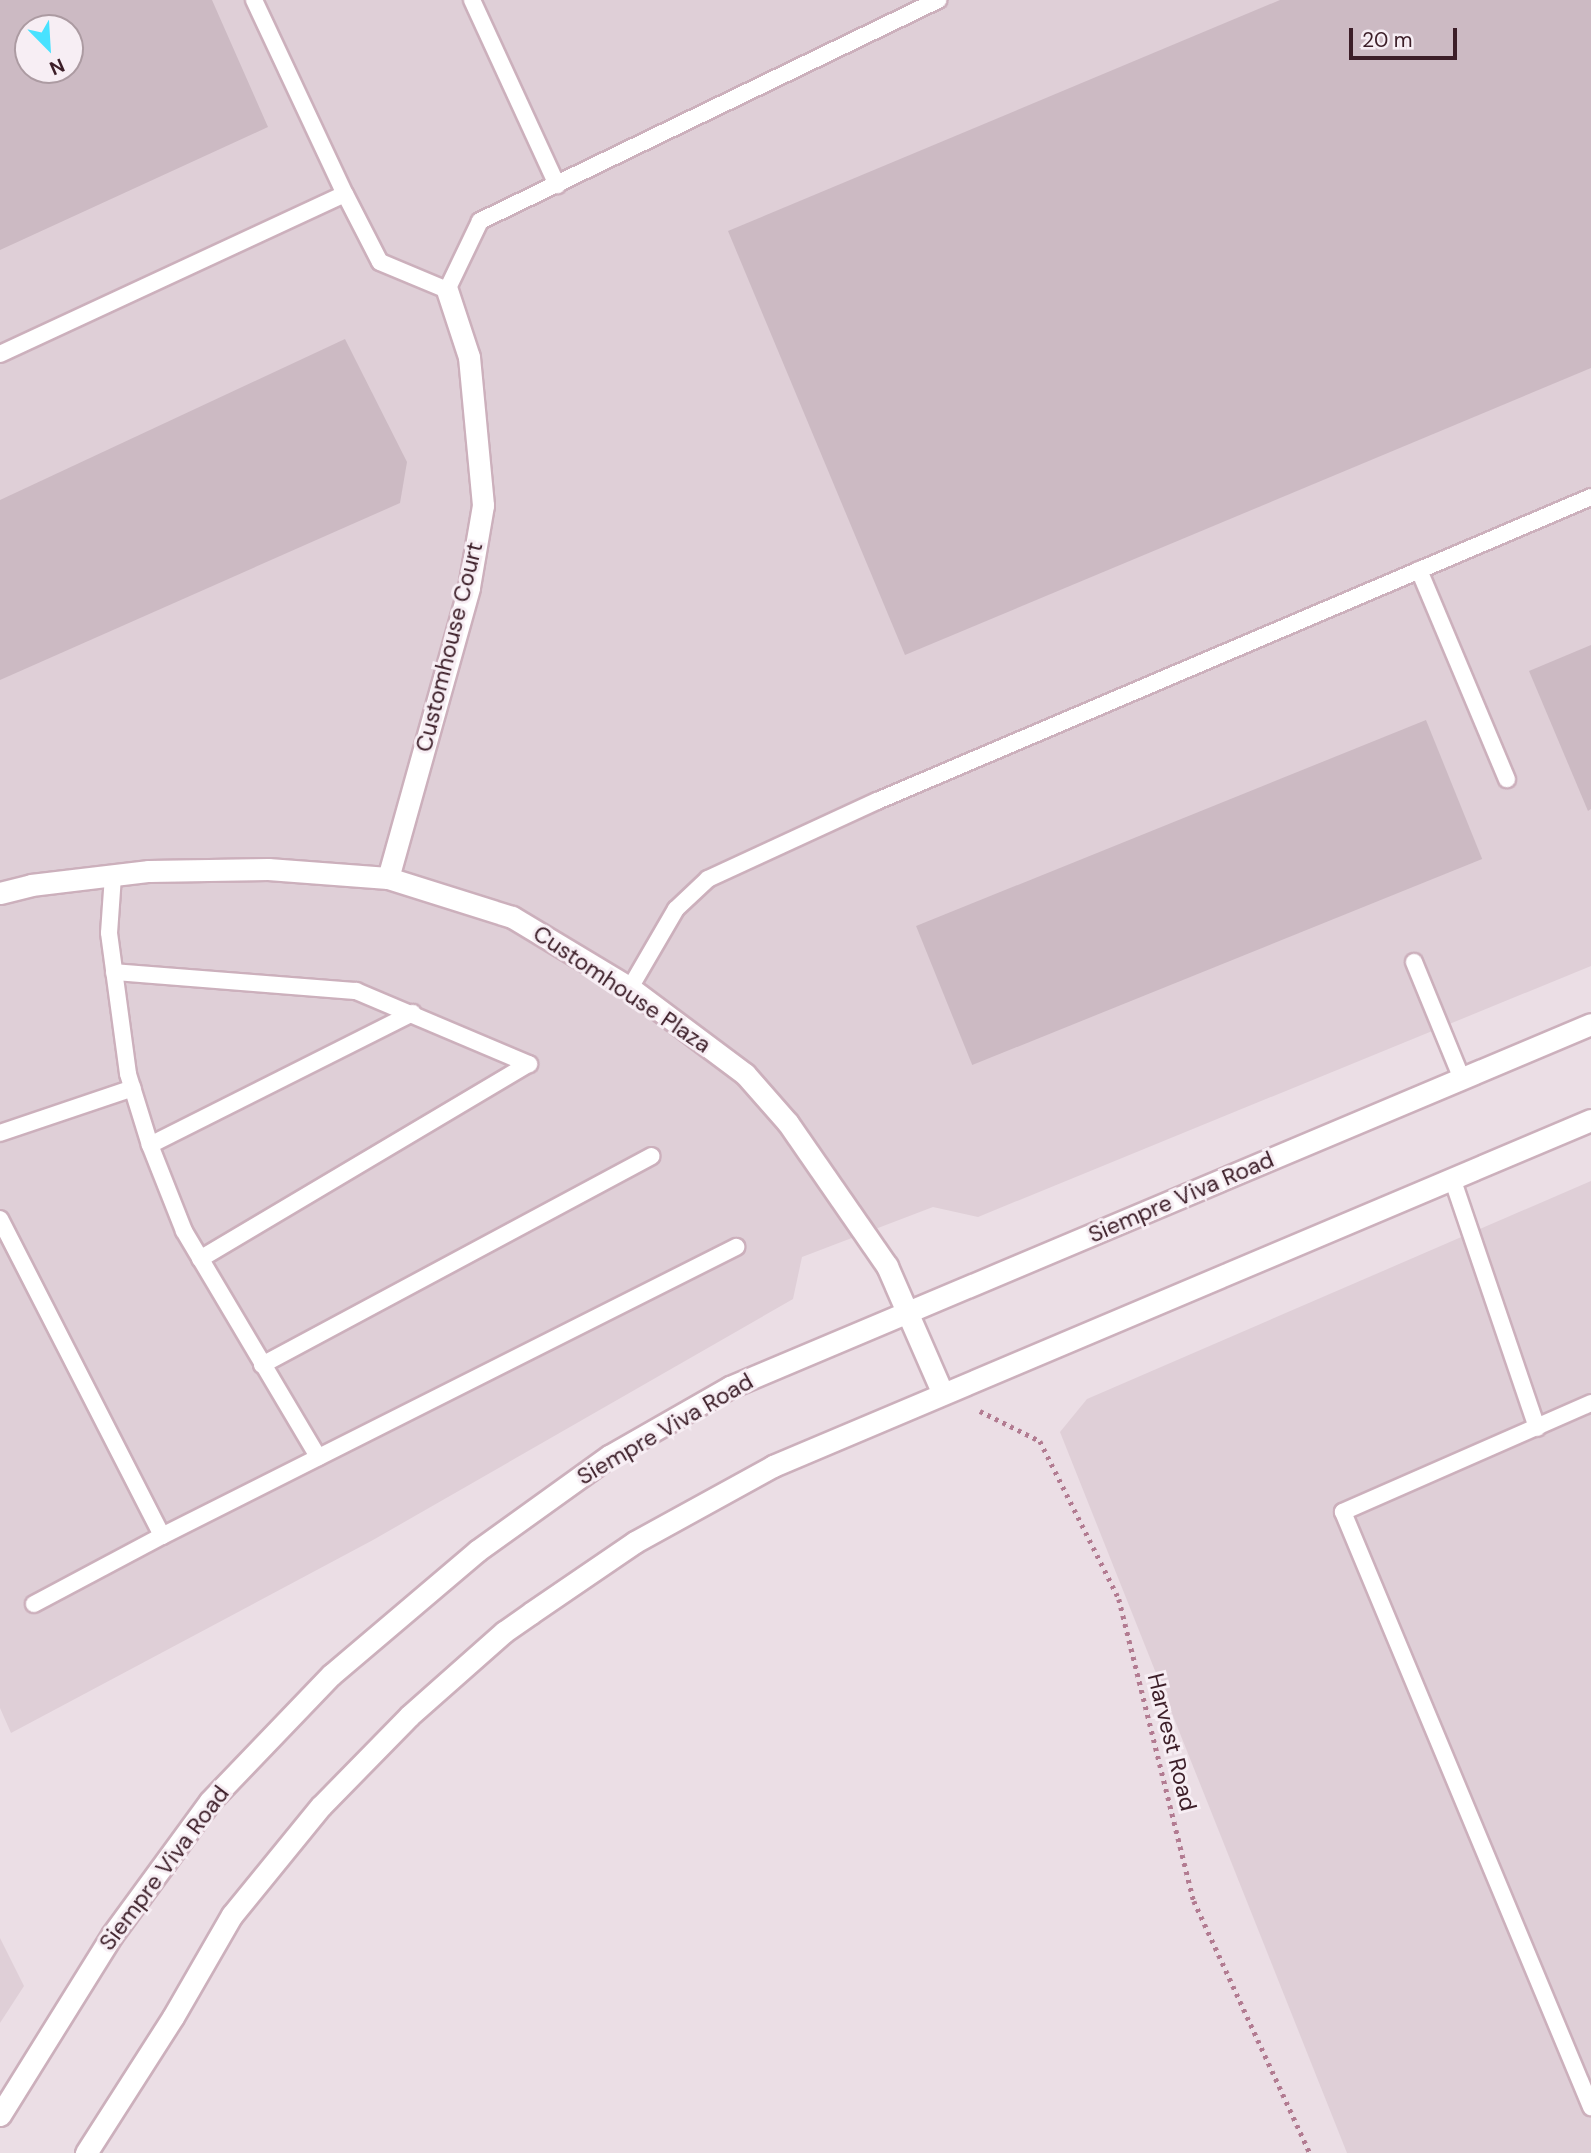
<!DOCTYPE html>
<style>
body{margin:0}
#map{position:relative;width:1591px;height:2153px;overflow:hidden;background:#ebdee5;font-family:"DM Sans",sans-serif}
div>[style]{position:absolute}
.built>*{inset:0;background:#dfcfd7}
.building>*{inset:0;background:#ccbac3;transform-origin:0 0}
.path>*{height:4.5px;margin-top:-2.25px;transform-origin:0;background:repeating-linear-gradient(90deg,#b27b91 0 3.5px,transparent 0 8.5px)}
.roads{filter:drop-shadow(2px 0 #ccb0bc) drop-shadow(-2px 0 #ccb0bc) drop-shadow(0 2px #ccb0bc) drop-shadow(0 -2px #ccb0bc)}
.lane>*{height:16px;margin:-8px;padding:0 8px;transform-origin:8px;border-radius:8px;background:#fff}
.street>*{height:21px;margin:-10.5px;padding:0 10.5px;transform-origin:10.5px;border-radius:10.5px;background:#fff}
.secondary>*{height:21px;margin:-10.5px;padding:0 10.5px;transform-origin:10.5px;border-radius:10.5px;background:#fff}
span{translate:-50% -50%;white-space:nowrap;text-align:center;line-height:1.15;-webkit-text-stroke:6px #f7eef4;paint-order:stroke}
.street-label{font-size:23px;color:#3c1e28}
.north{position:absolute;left:14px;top:14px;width:70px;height:70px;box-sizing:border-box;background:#f7eef4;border:2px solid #ac9ba2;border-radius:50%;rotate:156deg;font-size:19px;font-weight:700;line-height:28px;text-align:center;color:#3c1e28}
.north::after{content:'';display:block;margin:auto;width:24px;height:32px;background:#48e2ff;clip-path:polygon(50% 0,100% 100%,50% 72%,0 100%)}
.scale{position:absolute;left:1349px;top:28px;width:108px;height:32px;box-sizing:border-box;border:4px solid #3c1e28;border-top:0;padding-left:9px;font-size:21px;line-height:24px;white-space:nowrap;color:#3c1e28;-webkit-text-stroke:5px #f7eef4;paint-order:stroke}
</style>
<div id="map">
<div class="built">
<i style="clip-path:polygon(evenodd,0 0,1591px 0,1591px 966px,978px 1217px,933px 1207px,802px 1257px,793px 1299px,373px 1540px,11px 1733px,0 1708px,0 0,28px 28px,70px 28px,70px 70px,28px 70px,28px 28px)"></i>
<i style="clip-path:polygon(1591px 1181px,1591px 2153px,1347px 2153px,1060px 1432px,1087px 1399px)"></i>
<i style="clip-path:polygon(0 1938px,24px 1986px,0 2023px)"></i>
</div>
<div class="building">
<i style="clip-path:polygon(evenodd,0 0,212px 0,268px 127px,0 250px,0 0,28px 28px,70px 28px,70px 70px,28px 70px,28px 28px)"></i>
<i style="clip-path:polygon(1280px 0,1591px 0,1591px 368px,905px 655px,728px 231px)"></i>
<i style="clip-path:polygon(345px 339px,407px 462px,400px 503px,0 680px,0 500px)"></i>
<i style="clip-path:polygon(1591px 645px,1591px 809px,1588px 811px,1529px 671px)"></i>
<i style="left:1426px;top:720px;width:150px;height:550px;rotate:68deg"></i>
</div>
<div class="path">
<i style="left:980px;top:1411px;width:67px;rotate:26.6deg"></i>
<i style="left:1040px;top:1441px;width:177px;rotate:63.4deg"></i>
<i style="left:1119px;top:1599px;width:311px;rotate:76.1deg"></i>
<i style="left:1194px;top:1901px;width:277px;rotate:65.3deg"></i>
</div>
<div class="roads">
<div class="lane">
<i style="left:254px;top:0;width:214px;rotate:64.9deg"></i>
<i style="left:472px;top:0;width:204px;rotate:65.3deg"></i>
<i style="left:0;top:354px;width:380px;rotate:-24.9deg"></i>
<i style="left:345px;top:194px;width:76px;rotate:62.8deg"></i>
<i style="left:380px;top:262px;width:73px;rotate:22.7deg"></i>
<i style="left:447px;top:290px;width:76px;rotate:-64.4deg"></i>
<i style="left:480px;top:221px;width:509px;rotate:-25.76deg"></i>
<i style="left:1419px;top:570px;width:227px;rotate:67.2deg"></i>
<i style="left:113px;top:876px;width:57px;rotate:94deg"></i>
<i style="left:109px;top:933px;width:142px;rotate:82.3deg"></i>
<i style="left:128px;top:1074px;width:74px;rotate:72.8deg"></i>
<i style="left:150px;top:1145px;width:92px;rotate:68.4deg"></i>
<i style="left:184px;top:1231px;width:263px;rotate:59.3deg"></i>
<i style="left:1414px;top:962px;width:126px;rotate:67.7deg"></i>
<i style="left:114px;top:972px;width:243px;rotate:4.5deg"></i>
<i style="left:356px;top:991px;width:188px;rotate:22.9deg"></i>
<i style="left:630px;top:988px;width:91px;rotate:-59.8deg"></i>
<i style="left:676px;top:909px;width:44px;rotate:-43.2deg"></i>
<i style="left:708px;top:879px;width:186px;rotate:-24.8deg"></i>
<i style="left:877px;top:801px;width:776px;rotate:-23.06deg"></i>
<i style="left:0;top:1133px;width:140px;rotate:-18.7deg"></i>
<i style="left:150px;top:1145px;width:294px;rotate:-26.7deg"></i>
<i style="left:1452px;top:1178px;width:264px;rotate:71.2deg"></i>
<i style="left:0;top:1219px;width:356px;rotate:62.9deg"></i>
<i style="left:162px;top:1536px;width:643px;rotate:-26.72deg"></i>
<i style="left:200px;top:1259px;width:382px;rotate:-30.7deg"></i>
<i style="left:262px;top:1365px;width:442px;rotate:-28.2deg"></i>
<i style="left:1591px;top:1403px;width:271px;rotate:156.3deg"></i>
<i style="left:1343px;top:1512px;width:645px;rotate:67.37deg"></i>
<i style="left:34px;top:1604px;width:145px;rotate:-28deg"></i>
</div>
<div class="street">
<i style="left:388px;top:878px;width:302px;rotate:-74.4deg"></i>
<i style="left:469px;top:587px;width:83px;rotate:-80.3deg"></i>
<i style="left:483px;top:505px;width:149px;rotate:-95.4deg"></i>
<i style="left:469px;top:357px;width:71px;rotate:-108.2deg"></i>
</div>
<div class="secondary">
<i style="left:0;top:893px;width:32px;rotate:-14deg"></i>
<i style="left:31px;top:885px;width:119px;rotate:-6.8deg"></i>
<i style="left:149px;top:871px;width:119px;rotate:-1deg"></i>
<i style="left:268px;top:869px;width:120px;rotate:4.3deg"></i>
<i style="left:388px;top:878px;width:130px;rotate:17.5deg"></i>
<i style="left:512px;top:917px;width:138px;rotate:31deg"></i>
<i style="left:630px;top:988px;width:144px;rotate:36.8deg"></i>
<i style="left:745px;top:1074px;width:65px;rotate:48.7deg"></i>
<i style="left:788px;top:1123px;width:174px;rotate:55.3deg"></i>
<i style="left:887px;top:1266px;width:137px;rotate:66.4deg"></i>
<i style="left:0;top:2115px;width:212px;rotate:-58.1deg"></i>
<i style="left:112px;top:1935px;width:166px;rotate:-53.8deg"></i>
<i style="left:210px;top:1801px;width:175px;rotate:-46.2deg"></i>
<i style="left:331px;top:1675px;width:192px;rotate:-40.3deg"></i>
<i style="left:477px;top:1551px;width:163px;rotate:-35.7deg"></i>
<i style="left:609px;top:1456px;width:139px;rotate:-29.7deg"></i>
<i style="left:730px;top:1387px;width:934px;rotate:-22.86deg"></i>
<i style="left:86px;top:2153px;width:161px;rotate:-57.4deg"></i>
<i style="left:173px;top:2017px;width:118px;rotate:-60deg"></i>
<i style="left:232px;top:1915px;width:141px;rotate:-50.8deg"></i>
<i style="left:321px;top:1806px;width:126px;rotate:-45.6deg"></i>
<i style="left:409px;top:1716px;width:127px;rotate:-41.5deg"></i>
<i style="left:504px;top:1632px;width:33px;rotate:-35deg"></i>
<i style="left:531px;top:1613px;width:126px;rotate:-34.3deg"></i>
<i style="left:635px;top:1542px;width:158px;rotate:-28.8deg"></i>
<i style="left:773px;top:1466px;width:888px;rotate:-22.93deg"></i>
</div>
</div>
<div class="street-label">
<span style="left:449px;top:647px;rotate:-76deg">Customhouse Court</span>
<span style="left:622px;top:989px;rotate:34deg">Customhouse Plaza</span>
<span style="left:1181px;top:1197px;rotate:-23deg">Siempre Viva Road</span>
<span style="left:665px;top:1429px;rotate:-30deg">Siempre Viva Road</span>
<span style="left:1172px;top:1742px;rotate:76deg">Harvest Road</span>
<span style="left:164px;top:1868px;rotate:-53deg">Siempre Viva Road</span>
</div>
<div class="north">N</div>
<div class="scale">20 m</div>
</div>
